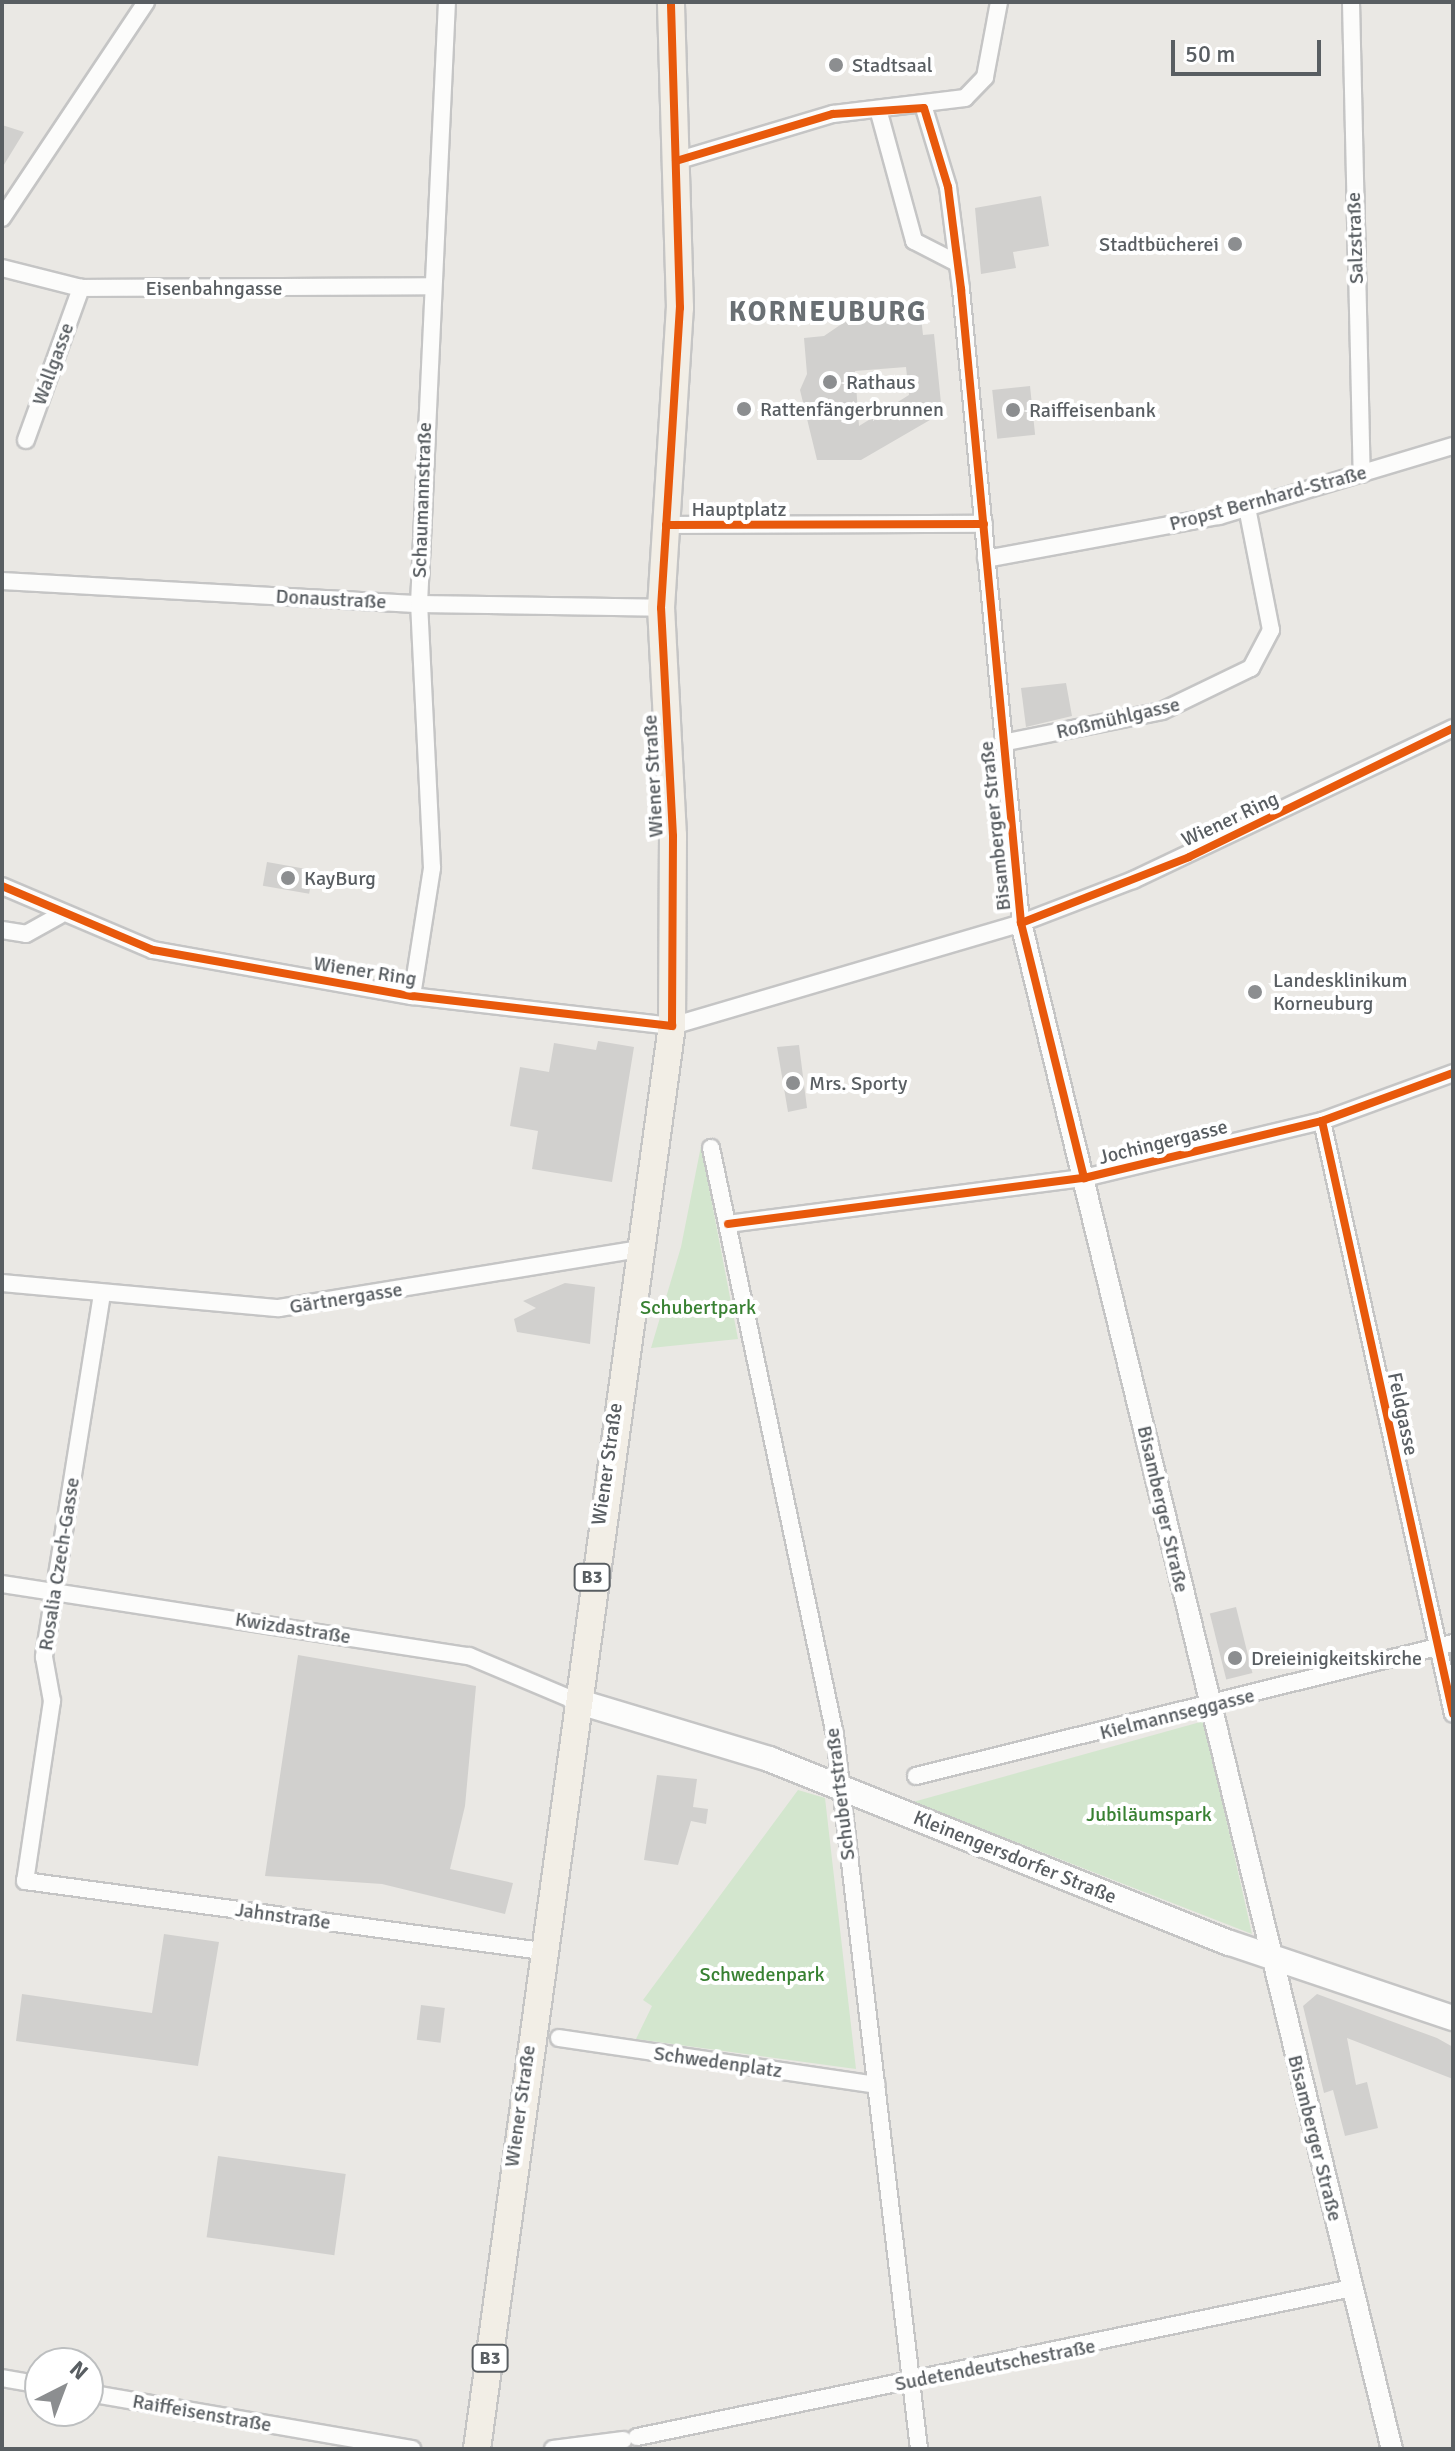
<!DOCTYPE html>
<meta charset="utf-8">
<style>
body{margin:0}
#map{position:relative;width:1455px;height:2451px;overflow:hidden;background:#eae8e4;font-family:Signika,sans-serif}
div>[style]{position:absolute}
.green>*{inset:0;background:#d3e6ce}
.building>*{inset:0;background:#d1d0ce;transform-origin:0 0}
.roads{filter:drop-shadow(2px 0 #c5c5c5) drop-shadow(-2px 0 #c5c5c5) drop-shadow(0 2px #c5c5c5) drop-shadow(0 -2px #c5c5c5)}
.minor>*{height:16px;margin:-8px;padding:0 8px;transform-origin:8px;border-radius:8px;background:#fcfcfb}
.tertiary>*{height:20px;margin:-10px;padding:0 10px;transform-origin:10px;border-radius:10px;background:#fcfcfb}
.secondary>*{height:24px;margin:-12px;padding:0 12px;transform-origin:12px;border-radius:12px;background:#fcfcfb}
.primary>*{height:26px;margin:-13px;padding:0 13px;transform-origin:13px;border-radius:13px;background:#f2eee6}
.cycleway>*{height:8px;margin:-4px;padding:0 4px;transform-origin:4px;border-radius:4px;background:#e8590c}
.dots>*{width:22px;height:22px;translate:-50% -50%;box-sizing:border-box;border:4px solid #fff;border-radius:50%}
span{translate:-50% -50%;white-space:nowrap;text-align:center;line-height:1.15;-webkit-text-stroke:8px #fff;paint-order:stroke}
.shield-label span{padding:2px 6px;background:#fff;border:2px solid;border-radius:6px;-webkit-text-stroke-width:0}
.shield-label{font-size:18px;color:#595e62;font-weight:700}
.poi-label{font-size:20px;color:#595e62}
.left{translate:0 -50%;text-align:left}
.right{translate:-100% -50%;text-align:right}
.street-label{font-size:20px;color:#595e62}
.park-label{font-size:20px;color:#388132}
.district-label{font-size:28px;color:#6a7074;font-weight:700;letter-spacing:2px}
.frame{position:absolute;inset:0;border:4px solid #595e62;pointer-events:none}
.north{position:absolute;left:24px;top:2347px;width:80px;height:80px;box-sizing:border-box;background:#fff;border:2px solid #bdbfc0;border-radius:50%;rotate:42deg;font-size:22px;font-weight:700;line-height:32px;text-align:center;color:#595e62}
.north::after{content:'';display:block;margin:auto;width:28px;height:36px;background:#8c8e90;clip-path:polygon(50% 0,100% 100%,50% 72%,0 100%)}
.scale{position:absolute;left:1171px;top:40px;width:150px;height:36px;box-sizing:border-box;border:4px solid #595e62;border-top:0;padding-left:10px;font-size:24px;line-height:28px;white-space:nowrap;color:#595e62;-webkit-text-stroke:6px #fff;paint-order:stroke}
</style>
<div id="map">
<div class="green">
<i style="clip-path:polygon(701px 1146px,738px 1339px,651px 1348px,681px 1247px)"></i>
<i style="clip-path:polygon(1204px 1721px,1252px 1934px,913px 1802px)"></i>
<i style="clip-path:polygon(798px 1790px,825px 1798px,856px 2069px,636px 2039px,652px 2006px,643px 2000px)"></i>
</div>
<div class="building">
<i style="clip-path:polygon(2px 125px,24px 132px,2px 168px)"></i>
<i style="clip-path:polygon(1041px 196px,1049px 246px,1013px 252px,1016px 268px,981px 274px,975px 208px)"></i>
<i style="clip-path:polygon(evenodd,904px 315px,921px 317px,923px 335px,934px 334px,942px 413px,861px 460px,817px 460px,800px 390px,807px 374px,804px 338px,824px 336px,846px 321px,904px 315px,906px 367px,909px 395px,859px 426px,855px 371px,906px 367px)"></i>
<i style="left:1030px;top:386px;width:49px;height:38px;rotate:84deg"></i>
<i style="clip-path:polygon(1066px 683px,1072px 716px,1026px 727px,1021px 688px)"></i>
<i style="left:267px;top:862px;width:47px;height:24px;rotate:10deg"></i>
<i style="clip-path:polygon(598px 1041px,634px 1047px,612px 1182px,532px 1169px,538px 1131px,510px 1126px,520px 1067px,549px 1072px,554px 1043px,596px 1050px)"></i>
<i style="clip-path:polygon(799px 1045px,807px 1108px,788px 1112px,777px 1047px)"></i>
<i style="clip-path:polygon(565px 1283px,595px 1287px,590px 1344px,517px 1332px,514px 1319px,536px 1308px,523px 1301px)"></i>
<i style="left:1236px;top:1607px;width:68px;height:27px;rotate:76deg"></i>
<i style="clip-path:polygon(298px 1655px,476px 1686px,465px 1806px,450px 1869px,513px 1883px,505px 1914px,382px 1884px,265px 1876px)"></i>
<i style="clip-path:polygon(657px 1775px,697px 1779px,693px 1807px,708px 1809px,706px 1824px,691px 1821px,678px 1865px,644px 1860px)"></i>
<i style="clip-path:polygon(164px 1934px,219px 1942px,198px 2066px,16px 2041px,22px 1994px,152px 2013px)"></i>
<i style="clip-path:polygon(1317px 1994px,1437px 2038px,1453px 2047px,1453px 2079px,1347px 2038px,1356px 2085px,1367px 2082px,1378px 2128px,1345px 2136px,1333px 2090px,1324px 2093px,1303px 2006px)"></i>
<i style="left:421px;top:2005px;width:24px;height:35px;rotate:7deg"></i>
<i style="left:218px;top:2156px;width:129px;height:82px;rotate:8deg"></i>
</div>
<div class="roads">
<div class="minor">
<i style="left:1351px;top:2px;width:472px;rotate:88.7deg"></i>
<i style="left:924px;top:108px;width:83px;rotate:73.1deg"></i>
<i style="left:948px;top:187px;width:103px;rotate:82.7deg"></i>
<i style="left:961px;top:289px;width:637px;rotate:84.59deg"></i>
<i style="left:878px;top:109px;width:137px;rotate:74.7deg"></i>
<i style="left:914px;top:241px;width:48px;rotate:27.1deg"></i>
<i style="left:676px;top:161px;width:164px;rotate:-16.7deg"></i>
<i style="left:833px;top:114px;width:133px;rotate:-6.9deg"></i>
<i style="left:965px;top:98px;width:29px;rotate:-46deg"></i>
<i style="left:985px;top:77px;width:76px;rotate:-79.4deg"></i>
<i style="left:2px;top:218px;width:260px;rotate:-56.3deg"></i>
<i style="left:2px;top:268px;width:81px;rotate:14.2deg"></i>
<i style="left:81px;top:288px;width:347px;rotate:-0.3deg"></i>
<i style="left:26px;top:440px;width:162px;rotate:-70.1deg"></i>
<i style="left:666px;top:525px;width:318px;rotate:-0.2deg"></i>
<i style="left:986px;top:559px;width:237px;rotate:-10.5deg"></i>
<i style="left:1219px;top:516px;width:244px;rotate:-16.7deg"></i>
<i style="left:2px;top:581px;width:418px;rotate:3.2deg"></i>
<i style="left:419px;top:604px;width:242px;rotate:0.9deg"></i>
<i style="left:1002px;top:743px;width:163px;rotate:-11.3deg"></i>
<i style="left:1162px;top:711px;width:99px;rotate:-25.8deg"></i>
<i style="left:1251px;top:668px;width:43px;rotate:-62.2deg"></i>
<i style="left:1271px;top:630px;width:124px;rotate:-101.1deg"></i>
<i style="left:2px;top:886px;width:164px;rotate:23deg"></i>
<i style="left:153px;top:950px;width:263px;rotate:10.1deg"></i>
<i style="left:412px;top:996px;width:262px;rotate:6.6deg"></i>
<i style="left:672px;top:1026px;width:364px;rotate:-16.4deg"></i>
<i style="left:1021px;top:923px;width:120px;rotate:-21deg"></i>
<i style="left:1133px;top:880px;width:354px;rotate:-25.4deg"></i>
<i style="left:2px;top:930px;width:24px;rotate:9deg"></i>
<i style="left:26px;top:934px;width:38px;rotate:-29deg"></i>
<i style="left:412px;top:996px;width:130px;rotate:-81.1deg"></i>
<i style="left:432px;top:868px;width:264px;rotate:-92.8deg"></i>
<i style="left:419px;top:604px;width:603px;rotate:-87.34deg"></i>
<i style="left:1322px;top:1121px;width:607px;rotate:77.54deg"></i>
<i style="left:711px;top:1148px;width:600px;rotate:78.07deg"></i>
<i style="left:835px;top:1735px;width:719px;rotate:83.29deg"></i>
<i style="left:728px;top:1224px;width:359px;rotate:-7.4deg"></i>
<i style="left:1084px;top:1178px;width:245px;rotate:-13.5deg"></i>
<i style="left:1322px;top:1121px;width:140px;rotate:-20.1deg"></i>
<i style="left:2px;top:1283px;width:278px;rotate:5.2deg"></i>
<i style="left:279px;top:1308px;width:366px;rotate:-9.3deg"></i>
<i style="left:102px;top:1294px;width:368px;rotate:99.1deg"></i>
<i style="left:44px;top:1657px;width:45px;rotate:79.7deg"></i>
<i style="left:52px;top:1701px;width:182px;rotate:98.5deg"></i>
<i style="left:25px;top:1881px;width:522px;rotate:7.71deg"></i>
<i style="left:2px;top:1584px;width:473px;rotate:8.8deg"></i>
<i style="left:469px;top:1656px;width:116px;rotate:22.8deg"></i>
<i style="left:916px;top:1776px;width:553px;rotate:-13.91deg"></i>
<i style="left:559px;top:2038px;width:321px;rotate:8.4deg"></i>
<i style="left:2px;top:2378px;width:39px;rotate:10deg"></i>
<i style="left:88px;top:2393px;width:329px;rotate:9.8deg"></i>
<i style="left:637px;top:2437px;width:730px;rotate:-11.77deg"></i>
<i style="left:553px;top:2449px;width:71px;rotate:-7.3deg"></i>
</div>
<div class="tertiary">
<i style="left:1021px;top:923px;width:1570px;rotate:76.34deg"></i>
</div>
<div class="secondary">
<i style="left:576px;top:1701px;width:202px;rotate:16.7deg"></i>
<i style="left:769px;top:1759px;width:496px;rotate:21.8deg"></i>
<i style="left:1230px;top:1943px;width:235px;rotate:18.6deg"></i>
</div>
<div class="primary">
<i style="left:477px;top:2449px;width:1436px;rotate:-82.2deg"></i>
<i style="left:672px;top:1026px;width:190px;rotate:-89.7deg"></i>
<i style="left:673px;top:836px;width:228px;rotate:-93deg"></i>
<i style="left:661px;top:608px;width:301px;rotate:-86.4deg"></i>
<i style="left:680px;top:308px;width:306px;rotate:-91.7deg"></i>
</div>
</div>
<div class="cycleway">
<i style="left:676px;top:161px;width:164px;rotate:-16.7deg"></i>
<i style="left:833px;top:114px;width:91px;rotate:-3.8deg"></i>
<i style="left:924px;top:108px;width:83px;rotate:73.1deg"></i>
<i style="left:948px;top:187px;width:103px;rotate:82.7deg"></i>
<i style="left:961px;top:289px;width:637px;rotate:84.59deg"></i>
<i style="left:1021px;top:923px;width:263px;rotate:76.1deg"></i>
<i style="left:666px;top:525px;width:318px;rotate:-0.2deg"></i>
<i style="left:2px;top:886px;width:164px;rotate:23deg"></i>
<i style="left:153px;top:950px;width:263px;rotate:10.1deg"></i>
<i style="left:412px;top:996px;width:262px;rotate:6.6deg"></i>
<i style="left:672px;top:1026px;width:190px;rotate:-89.7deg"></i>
<i style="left:673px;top:836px;width:228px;rotate:-93deg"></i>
<i style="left:661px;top:608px;width:301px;rotate:-86.4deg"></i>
<i style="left:680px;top:308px;width:306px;rotate:-91.7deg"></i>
<i style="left:1021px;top:923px;width:180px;rotate:-21.4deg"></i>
<i style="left:1189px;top:857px;width:294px;rotate:-26deg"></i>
<i style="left:1322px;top:1121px;width:607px;rotate:77.54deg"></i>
<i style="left:728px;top:1224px;width:359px;rotate:-7.4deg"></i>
<i style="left:1084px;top:1178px;width:245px;rotate:-13.5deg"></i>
<i style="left:1322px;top:1121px;width:140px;rotate:-20.1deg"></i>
</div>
<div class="dots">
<i style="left:836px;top:65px;background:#8c8e90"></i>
<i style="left:1235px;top:244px;background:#8c8e90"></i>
<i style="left:830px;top:382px;background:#8c8e90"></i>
<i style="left:744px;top:409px;background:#8c8e90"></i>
<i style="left:1013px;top:410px;background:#8c8e90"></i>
<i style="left:288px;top:878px;background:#8c8e90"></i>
<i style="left:1255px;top:992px;background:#8c8e90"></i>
<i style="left:793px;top:1083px;background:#8c8e90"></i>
<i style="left:1235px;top:1658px;background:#8c8e90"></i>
</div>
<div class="shield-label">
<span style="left:592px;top:1577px">B3</span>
<span style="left:490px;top:2358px">B3</span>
</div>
<div class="poi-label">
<span class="left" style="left:852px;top:65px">Stadtsaal</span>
<span class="right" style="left:1219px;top:244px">Stadtbücherei</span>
<span class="left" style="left:846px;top:382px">Rathaus</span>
<span class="left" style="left:760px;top:409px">Rattenfängerbrunnen</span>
<span class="left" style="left:1029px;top:410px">Raiffeisenbank</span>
<span class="left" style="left:304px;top:878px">KayBurg</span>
<span class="left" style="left:1273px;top:992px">Landesklinikum<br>Korneuburg</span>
<span class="left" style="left:809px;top:1083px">Mrs. Sporty</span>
<span class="left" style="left:1251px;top:1658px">Dreieinigkeitskirche</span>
</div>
<div class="street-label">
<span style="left:1355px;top:238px;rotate:-92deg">Salzstraße</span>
<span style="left:214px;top:288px">Eisenbahngasse</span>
<span style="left:53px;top:364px;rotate:-70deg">Wallgasse</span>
<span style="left:1268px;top:498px;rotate:-15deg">Propst Bernhard-Straße</span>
<span style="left:422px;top:500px;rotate:-88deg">Schaumannstraße</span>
<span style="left:739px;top:509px">Hauptplatz</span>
<span style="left:331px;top:599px;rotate:3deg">Donaustraße</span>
<span style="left:1118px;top:718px;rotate:-13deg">Roßmühlgasse</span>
<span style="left:653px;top:776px;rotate:-93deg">Wiener Straße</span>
<span style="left:1230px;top:819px;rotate:-25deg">Wiener Ring</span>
<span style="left:995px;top:826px;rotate:-96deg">Bisamberger Straße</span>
<span style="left:365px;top:971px;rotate:9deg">Wiener Ring</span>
<span style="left:1163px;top:1142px;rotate:-14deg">Jochingergasse</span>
<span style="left:346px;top:1298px;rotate:-9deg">Gärtnergasse</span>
<span style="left:1403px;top:1414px;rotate:78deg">Feldgasse</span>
<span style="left:607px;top:1464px;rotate:-82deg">Wiener Straße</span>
<span style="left:1163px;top:1509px;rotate:77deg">Bisamberger Straße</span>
<span style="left:59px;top:1564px;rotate:-81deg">Rosalia Czech-Gasse</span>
<span style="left:293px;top:1628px;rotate:9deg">Kwizdastraße</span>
<span style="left:1177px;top:1714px;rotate:-14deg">Kielmannseggasse</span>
<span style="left:840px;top:1794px;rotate:-97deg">Schubertstraße</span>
<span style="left:1015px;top:1857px;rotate:22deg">Kleinengersdorfer Straße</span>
<span style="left:283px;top:1916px;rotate:8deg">Jahnstraße</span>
<span style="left:718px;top:2062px;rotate:8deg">Schwedenplatz</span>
<span style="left:520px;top:2106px;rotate:-82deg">Wiener Straße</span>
<span style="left:1315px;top:2138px;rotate:76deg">Bisamberger Straße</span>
<span style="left:995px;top:2365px;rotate:-11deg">Sudetendeutschestraße</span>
<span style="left:202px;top:2413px;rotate:10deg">Raiffeisenstraße</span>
</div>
<div class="park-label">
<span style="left:698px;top:1307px">Schubertpark</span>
<span style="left:1149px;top:1814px">Jubiläumspark</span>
<span style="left:762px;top:1974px">Schwedenpark</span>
</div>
<div class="district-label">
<span style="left:828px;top:312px">KORNEUBURG</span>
</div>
<div class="frame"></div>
<div class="north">N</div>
<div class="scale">50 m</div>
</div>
